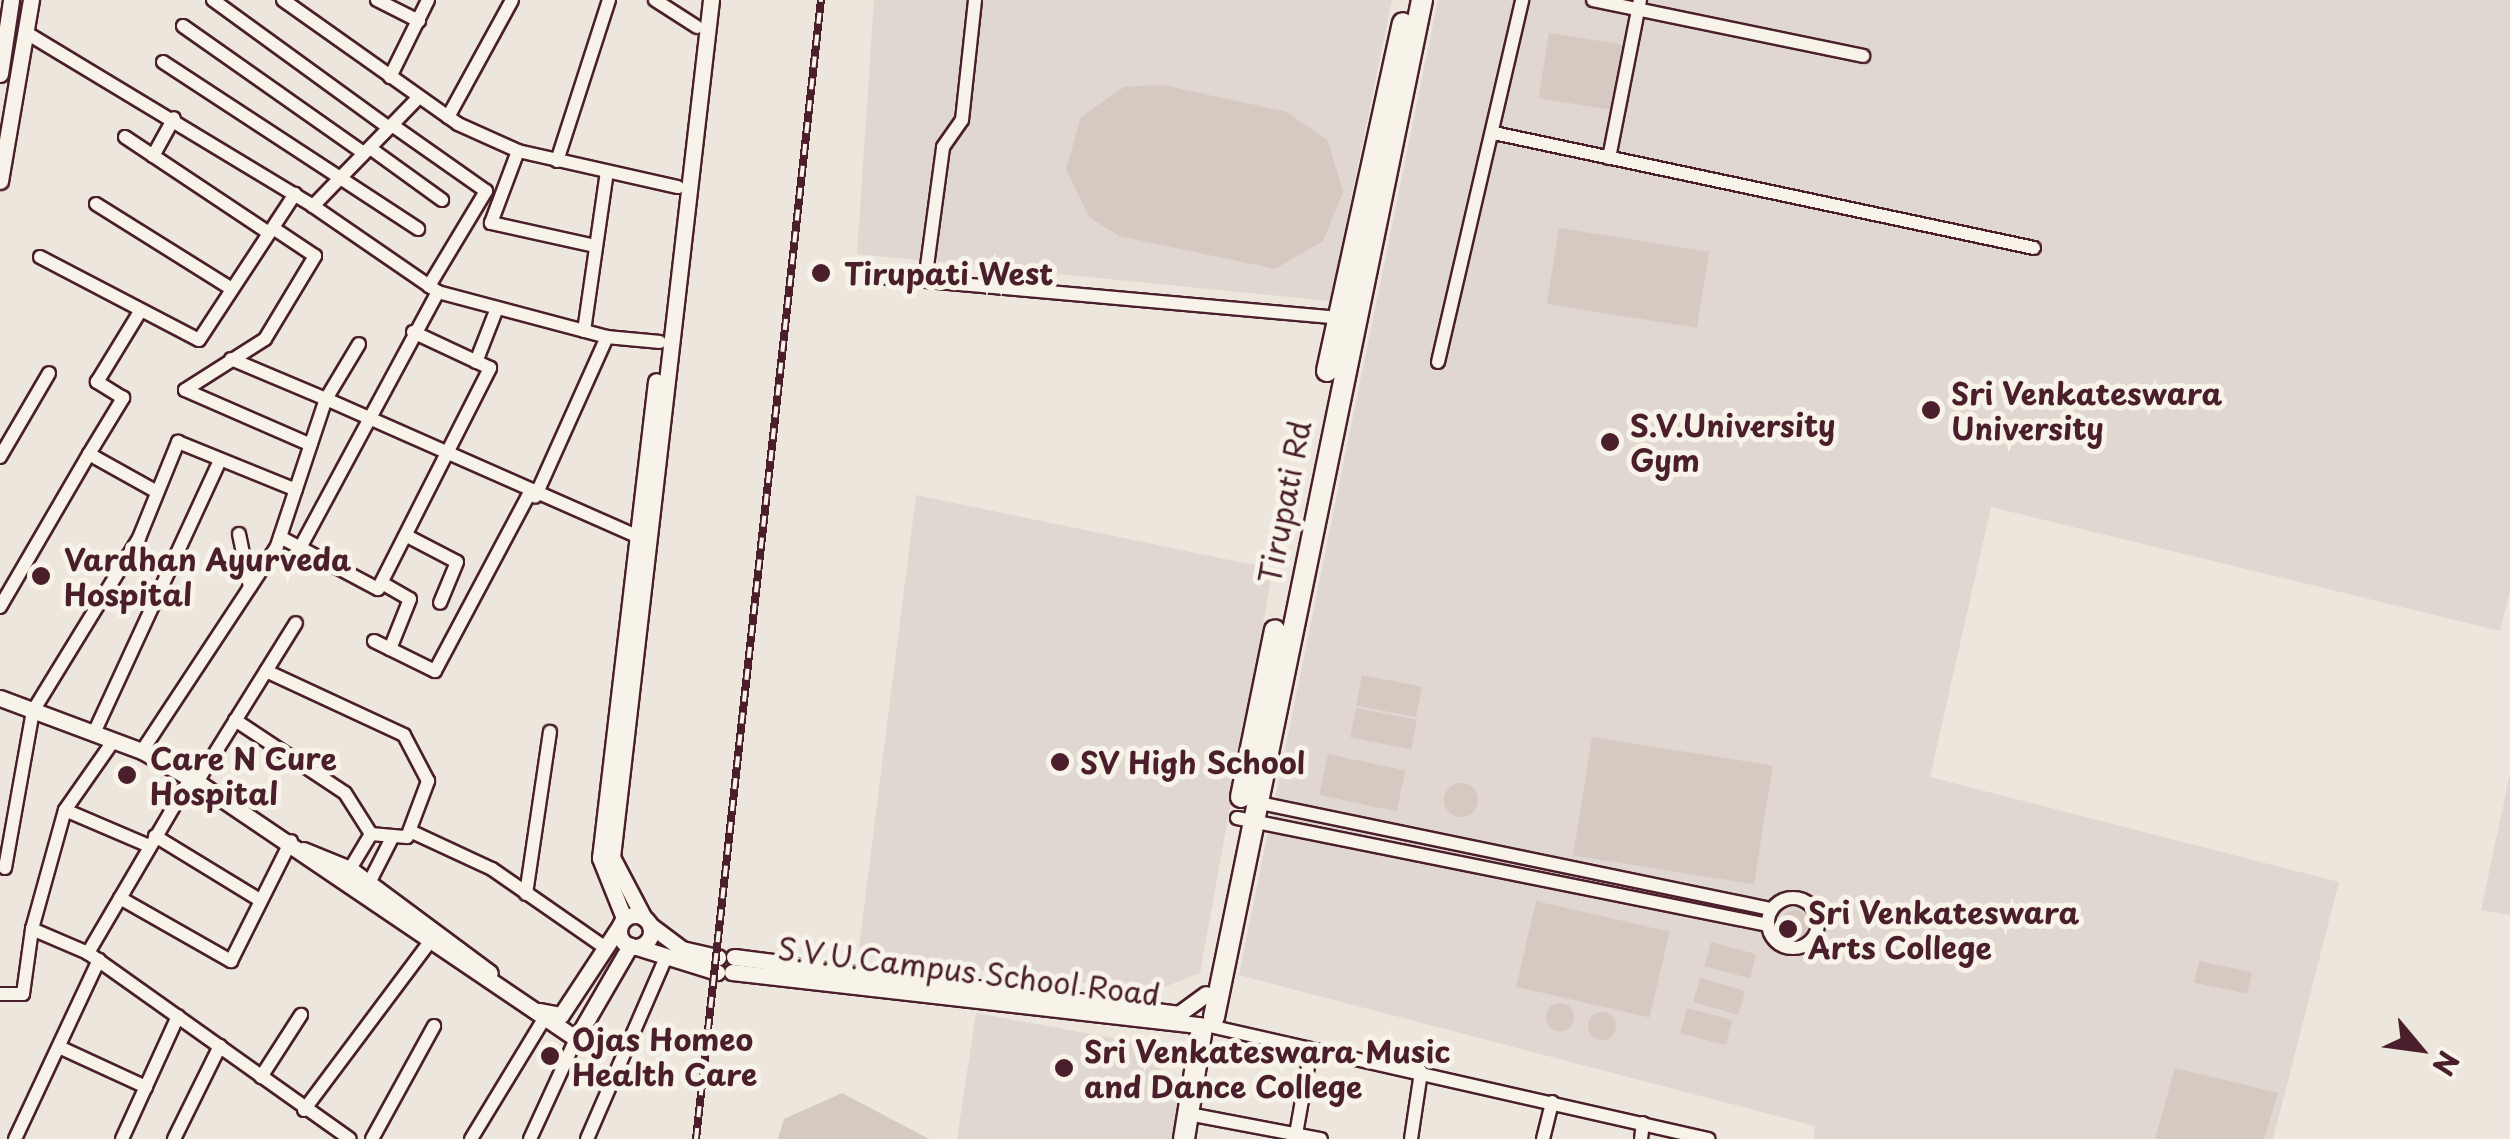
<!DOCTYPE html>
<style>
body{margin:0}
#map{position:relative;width:2510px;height:1139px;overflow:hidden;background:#ece6dd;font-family:"Playpen Sans",sans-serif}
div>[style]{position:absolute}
.built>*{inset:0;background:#e0d7d0}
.green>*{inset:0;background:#d5c9c2;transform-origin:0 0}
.round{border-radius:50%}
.roads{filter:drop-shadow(2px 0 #4a1f2b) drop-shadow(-2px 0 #4a1f2b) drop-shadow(0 2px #4a1f2b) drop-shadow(0 -2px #4a1f2b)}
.minor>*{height:12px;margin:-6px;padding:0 6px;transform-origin:6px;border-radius:6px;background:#f7f3e8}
.minor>.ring{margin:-6px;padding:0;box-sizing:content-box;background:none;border:12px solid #f7f3e8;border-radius:50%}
.tertiary>*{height:15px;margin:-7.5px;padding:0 7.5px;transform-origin:7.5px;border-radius:7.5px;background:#f7f3e8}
.tertiary>.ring{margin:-7.5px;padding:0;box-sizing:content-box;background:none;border:15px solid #f7f3e8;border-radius:50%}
.primary>*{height:20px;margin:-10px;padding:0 10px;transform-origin:10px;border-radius:10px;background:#f7f3e8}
.rail>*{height:8px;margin-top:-4px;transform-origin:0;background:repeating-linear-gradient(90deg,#f7f3e8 0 11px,#4a1f2b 0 22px);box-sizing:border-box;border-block:2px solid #4a1f2b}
.dots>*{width:28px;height:28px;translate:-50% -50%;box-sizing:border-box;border:5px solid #f7f3e8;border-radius:50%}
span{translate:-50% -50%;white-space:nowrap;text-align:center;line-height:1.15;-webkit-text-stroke:10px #f7f3e8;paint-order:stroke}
.poi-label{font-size:30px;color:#4a1f2b;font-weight:700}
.left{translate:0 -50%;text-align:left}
.street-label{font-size:30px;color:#4a1f2b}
.north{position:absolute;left:2370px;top:999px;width:100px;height:100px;-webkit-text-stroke:8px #f7f3e8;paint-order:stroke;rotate:119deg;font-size:28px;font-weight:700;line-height:40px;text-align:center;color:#4a1f2b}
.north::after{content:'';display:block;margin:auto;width:35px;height:45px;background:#4a1f2b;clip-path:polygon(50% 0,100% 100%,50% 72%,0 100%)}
</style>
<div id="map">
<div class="built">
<i style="clip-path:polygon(874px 0,1392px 0,1330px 301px,857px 254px)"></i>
<i style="clip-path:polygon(1438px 0,2510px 0,2510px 592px,2500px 631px,1991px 507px,1930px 777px,2339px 882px,2273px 1139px,1814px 1139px,1815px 1126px,1239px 975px)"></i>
<i style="clip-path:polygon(916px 495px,1273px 569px,1200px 973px,1154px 991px,858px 955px)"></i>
<i style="clip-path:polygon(2510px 774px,2510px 915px,2481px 910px)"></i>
<i style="clip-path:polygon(976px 1013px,1139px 1043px,1182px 1092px,1172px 1139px,957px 1139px)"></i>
</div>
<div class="green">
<i style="left:1549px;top:33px;width:90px;height:66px;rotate:9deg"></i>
<i style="clip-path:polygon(1163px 85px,1287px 112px,1328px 141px,1343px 192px,1323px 241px,1275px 269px,1119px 236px,1089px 217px,1066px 169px,1081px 117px,1124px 87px)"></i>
<i style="left:1559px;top:228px;width:152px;height:77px;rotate:9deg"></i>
<i style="left:1362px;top:675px;width:61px;height:31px;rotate:11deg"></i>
<i style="left:1356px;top:708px;width:62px;height:30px;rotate:11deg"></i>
<i style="left:1592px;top:737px;width:183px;height:120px;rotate:9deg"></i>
<i style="left:1328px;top:754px;width:79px;height:42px;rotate:12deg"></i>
<i class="round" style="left:1444px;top:783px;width:34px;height:34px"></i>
<i style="left:1536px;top:901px;width:137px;height:88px;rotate:13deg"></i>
<i class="round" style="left:1781px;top:910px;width:28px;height:28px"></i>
<i style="left:1711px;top:942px;width:47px;height:25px;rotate:15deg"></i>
<i style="left:2199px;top:961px;width:54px;height:22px;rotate:12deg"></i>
<i style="left:1700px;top:978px;width:47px;height:25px;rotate:16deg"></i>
<i class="round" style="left:1546px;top:1003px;width:28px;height:28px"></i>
<i style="left:1687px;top:1008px;width:47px;height:26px;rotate:15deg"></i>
<i class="round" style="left:1588px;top:1012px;width:28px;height:28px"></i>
<i style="clip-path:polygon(2175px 1068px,2278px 1093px,2264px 1139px,2155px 1139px)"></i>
<i style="clip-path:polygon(842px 1093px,929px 1139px,778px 1139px,784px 1119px)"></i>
</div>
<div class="roads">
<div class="minor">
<i style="left:213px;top:0;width:218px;rotate:36deg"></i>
<i style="left:283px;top:0;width:214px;rotate:35.3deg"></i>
<i style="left:458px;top:124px;width:66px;rotate:24.2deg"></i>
<i style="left:518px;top:151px;width:164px;rotate:12.7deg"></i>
<i style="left:377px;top:0;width:47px;rotate:26.6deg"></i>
<i style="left:655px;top:0;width:50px;rotate:32.7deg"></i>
<i style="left:1593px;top:0;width:276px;rotate:11.7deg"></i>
<i style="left:183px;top:26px;width:221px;rotate:35.1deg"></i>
<i style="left:25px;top:32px;width:336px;rotate:31.1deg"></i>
<i style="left:163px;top:62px;width:305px;rotate:33.2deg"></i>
<i style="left:390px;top:77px;width:86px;rotate:-63.7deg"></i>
<i style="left:418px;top:98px;width:151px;rotate:134.2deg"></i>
<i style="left:313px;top:206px;width:152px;rotate:34.5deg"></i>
<i style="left:448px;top:117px;width:133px;rotate:-61.3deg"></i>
<i style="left:392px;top:125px;width:115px;rotate:35.1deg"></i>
<i style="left:486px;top:191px;width:111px;rotate:121deg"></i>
<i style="left:1494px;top:133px;width:552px;rotate:12.02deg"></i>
<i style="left:125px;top:137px;width:173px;rotate:33.7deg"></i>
<i style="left:370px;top:148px;width:89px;rotate:35.8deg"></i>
<i style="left:518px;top:151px;width:77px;rotate:110.6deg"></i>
<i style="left:491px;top:223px;width:107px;rotate:12.4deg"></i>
<i style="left:153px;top:156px;width:43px;rotate:-61.1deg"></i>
<i style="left:1609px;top:158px;width:161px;rotate:-78.9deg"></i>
<i style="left:557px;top:161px;width:169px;rotate:-72.1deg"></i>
<i style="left:96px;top:204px;width:160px;rotate:32deg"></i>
<i style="left:40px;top:257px;width:179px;rotate:27.6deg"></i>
<i style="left:199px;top:340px;width:175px;rotate:-56.7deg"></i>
<i style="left:859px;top:275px;width:482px;rotate:5.1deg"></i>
<i style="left:925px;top:281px;width:135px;rotate:-82.3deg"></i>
<i style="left:943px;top:147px;width:33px;rotate:-55deg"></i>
<i style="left:962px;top:120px;width:121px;rotate:-83.8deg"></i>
<i style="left:584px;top:331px;width:161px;rotate:-81.8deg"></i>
<i style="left:607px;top:337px;width:53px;rotate:5.4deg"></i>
<i style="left:231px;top:359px;width:103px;rotate:22.8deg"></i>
<i style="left:326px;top:399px;width:64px;rotate:-59deg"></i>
<i style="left:476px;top:362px;width:58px;rotate:-68.7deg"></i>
<i style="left:1438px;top:362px;width:372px;rotate:-76.9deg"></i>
<i style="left:185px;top:390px;width:95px;rotate:-32.5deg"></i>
<i style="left:265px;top:339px;width:97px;rotate:-58.9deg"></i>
<i style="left:315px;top:256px;width:50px;rotate:-146.3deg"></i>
<i style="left:185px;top:390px;width:137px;rotate:23.6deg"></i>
<i style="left:89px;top:454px;width:66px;rotate:-58.7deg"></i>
<i style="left:123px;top:398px;width:31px;rotate:-148deg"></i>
<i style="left:97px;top:382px;width:84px;rotate:-58.6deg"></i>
<i style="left:0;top:457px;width:97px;rotate:-59.7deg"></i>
<i style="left:239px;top:534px;width:54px;rotate:78.3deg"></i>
<i style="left:407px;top:536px;width:56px;rotate:27.5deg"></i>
<i style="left:457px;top:562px;width:44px;rotate:112.5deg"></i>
<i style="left:280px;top:537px;width:111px;rotate:28deg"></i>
<i style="left:378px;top:589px;width:248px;rotate:-63.1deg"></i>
<i style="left:490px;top:368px;width:85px;rotate:-154.9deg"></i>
<i style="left:300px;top:548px;width:291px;rotate:-61.7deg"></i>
<i style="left:438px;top:292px;width:175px;rotate:14.9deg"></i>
<i style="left:607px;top:337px;width:175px;rotate:114.2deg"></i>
<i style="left:382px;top:583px;width:32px;rotate:30deg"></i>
<i style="left:410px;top:599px;width:54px;rotate:111.8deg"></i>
<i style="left:0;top:607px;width:177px;rotate:-59.8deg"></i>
<i style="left:89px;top:454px;width:78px;rotate:29.2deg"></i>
<i style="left:374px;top:641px;width:68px;rotate:26.2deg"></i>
<i style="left:435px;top:671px;width:200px;rotate:-62deg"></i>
<i style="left:235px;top:720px;width:132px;rotate:33.6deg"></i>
<i style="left:345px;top:793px;width:49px;rotate:57.6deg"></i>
<i style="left:371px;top:834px;width:36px;rotate:5deg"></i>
<i style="left:407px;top:837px;width:60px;rotate:-69.4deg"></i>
<i style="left:428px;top:781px;width:52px;rotate:-117.6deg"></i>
<i style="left:404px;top:735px;width:152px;rotate:-155.1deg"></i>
<i style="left:94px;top:733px;width:301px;rotate:-65.2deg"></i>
<i style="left:142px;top:751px;width:245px;rotate:-56.6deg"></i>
<i style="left:277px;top:546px;width:155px;rotate:-71.6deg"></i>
<i style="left:326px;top:399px;width:340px;rotate:23.8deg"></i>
<i style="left:190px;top:779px;width:202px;rotate:120.4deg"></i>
<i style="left:88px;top:953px;width:321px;rotate:35.4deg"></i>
<i style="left:197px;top:782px;width:187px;rotate:-58.1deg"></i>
<i style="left:1255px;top:802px;width:527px;rotate:11.72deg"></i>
<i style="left:65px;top:810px;width:91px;rotate:23.2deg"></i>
<i style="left:1237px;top:818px;width:542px;rotate:11.39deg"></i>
<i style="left:410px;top:831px;width:90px;rotate:24.9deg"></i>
<i style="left:492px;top:869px;width:131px;rotate:34.8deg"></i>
<i style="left:155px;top:836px;width:123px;rotate:31.4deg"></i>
<i style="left:5px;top:868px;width:159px;rotate:-79.9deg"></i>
<i style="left:33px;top:711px;width:203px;rotate:-58.5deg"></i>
<i style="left:139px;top:538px;width:104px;rotate:-67.9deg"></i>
<i style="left:178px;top:442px;width:127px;rotate:22.1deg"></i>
<i style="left:350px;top:869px;width:41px;rotate:-59deg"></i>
<i style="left:369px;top:883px;width:51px;rotate:-62.9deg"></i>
<i style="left:526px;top:894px;width:164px;rotate:-81.6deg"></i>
<i style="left:120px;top:898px;width:128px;rotate:29.6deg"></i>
<i style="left:231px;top:961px;width:134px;rotate:-63.4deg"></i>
<i class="ring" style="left:1768px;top:898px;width:38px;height:38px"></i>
<i style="left:88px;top:953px;width:61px;rotate:-156.8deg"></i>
<i style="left:32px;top:929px;width:123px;rotate:-74.5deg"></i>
<i style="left:65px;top:810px;width:85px;rotate:-55deg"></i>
<i style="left:0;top:994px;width:23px"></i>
<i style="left:23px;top:994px;width:66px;rotate:-82.1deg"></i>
<i style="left:1214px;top:1027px;width:507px;rotate:12.77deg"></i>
<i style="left:59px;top:1047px;width:96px;rotate:24.7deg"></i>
<i style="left:261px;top:1077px;width:74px;rotate:-57.2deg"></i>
<i style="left:304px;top:1110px;width:207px;rotate:-53.2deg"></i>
<i style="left:1199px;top:1116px;width:124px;rotate:10.7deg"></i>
<i style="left:1296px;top:1134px;width:85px;rotate:-79.9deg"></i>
<i style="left:15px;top:1139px;width:198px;rotate:-64.9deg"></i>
<i style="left:122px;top:1139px;width:135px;rotate:-65.5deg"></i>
<i style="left:174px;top:1139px;width:104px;rotate:-63.7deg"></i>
<i style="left:372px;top:1139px;width:129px;rotate:-61.2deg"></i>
<i style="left:471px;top:1139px;width:140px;rotate:-58.7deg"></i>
<i style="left:530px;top:1139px;width:110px;rotate:-65.3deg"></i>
<i style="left:587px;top:1139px;width:195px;rotate:-66.5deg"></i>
<i style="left:1411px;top:1139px;width:68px;rotate:-81.5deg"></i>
<i style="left:1543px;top:1139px;width:38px;rotate:-76deg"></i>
<i style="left:1641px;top:1139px;width:16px;rotate:-83deg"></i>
</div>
<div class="tertiary">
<i style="left:0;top:74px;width:75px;rotate:-81.5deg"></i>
<i style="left:0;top:181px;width:184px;rotate:-80.3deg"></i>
<i style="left:0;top:698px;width:152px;rotate:20.5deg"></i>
<i style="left:142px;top:751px;width:63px;rotate:29.4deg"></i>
<i style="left:197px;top:782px;width:458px;rotate:34.1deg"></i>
<i style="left:576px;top:1039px;width:108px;rotate:-59.9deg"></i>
<i style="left:303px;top:850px;width:51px;rotate:22deg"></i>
<i style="left:350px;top:869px;width:174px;rotate:36.6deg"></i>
<i class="ring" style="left:619px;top:915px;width:17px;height:17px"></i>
<i style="left:624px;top:918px;width:65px;rotate:-111.8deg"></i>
<i style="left:600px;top:858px;width:480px;rotate:-83.3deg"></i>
<i style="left:644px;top:918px;width:69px;rotate:-117.7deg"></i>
<i style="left:612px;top:857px;width:863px;rotate:-83.41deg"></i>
<i style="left:650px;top:925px;width:40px;rotate:37deg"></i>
<i style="left:682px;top:949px;width:37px;rotate:13deg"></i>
<i style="left:637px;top:947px;width:84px;rotate:17.4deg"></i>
<i style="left:734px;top:957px;width:451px;rotate:7.3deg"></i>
<i style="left:732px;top:972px;width:471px;rotate:6.5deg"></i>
<i style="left:540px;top:1011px;width:21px;rotate:11deg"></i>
<i style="left:561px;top:1015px;width:105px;rotate:-56.6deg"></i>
<i style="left:1180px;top:1013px;width:32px;rotate:-36deg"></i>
</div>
<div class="primary">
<i style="left:1327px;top:371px;width:356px;rotate:-77.7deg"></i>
<i style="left:1241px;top:797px;width:170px;rotate:-78.5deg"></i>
<i style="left:1214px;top:1017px;width:1038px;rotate:-78.44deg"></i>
<i style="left:1184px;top:1139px;width:112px;rotate:-80.8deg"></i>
</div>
</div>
<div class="rail">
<i style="left:696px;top:1139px;width:1146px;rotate:-83.74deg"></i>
</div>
<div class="dots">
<i style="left:821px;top:273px;background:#4a1f2b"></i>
<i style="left:1931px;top:410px;background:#4a1f2b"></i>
<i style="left:1610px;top:442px;background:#4a1f2b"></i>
<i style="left:41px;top:576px;background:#4a1f2b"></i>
<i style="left:1060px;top:762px;background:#4a1f2b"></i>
<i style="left:127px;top:775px;background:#4a1f2b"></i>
<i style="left:1788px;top:929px;background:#4a1f2b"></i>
<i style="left:550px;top:1056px;background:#4a1f2b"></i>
<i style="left:1064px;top:1068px;background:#4a1f2b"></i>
</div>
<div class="poi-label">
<span class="left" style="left:844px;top:273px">Tirupati West</span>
<span class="left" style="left:1951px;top:410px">Sri Venkateswara<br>University</span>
<span class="left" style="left:1630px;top:442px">S.V.University<br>Gym</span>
<span class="left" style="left:64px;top:576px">Vardhan Ayurveda<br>Hospital</span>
<span class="left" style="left:150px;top:775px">Care N Cure<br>Hospital</span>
<span class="left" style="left:1080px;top:762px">SV High School</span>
<span class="left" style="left:1808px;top:929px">Sri Venkateswara<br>Arts College</span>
<span class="left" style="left:572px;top:1056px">Ojas Homeo<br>Health Care</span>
<span class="left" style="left:1084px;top:1068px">Sri Venkateswara Music<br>and Dance College</span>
</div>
<div class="street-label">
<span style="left:1284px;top:502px;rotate:-79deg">Tirupati Rd</span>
<span style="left:969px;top:971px;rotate:7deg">S.V.U.Campus School Road</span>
</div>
<div class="north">N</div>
</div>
